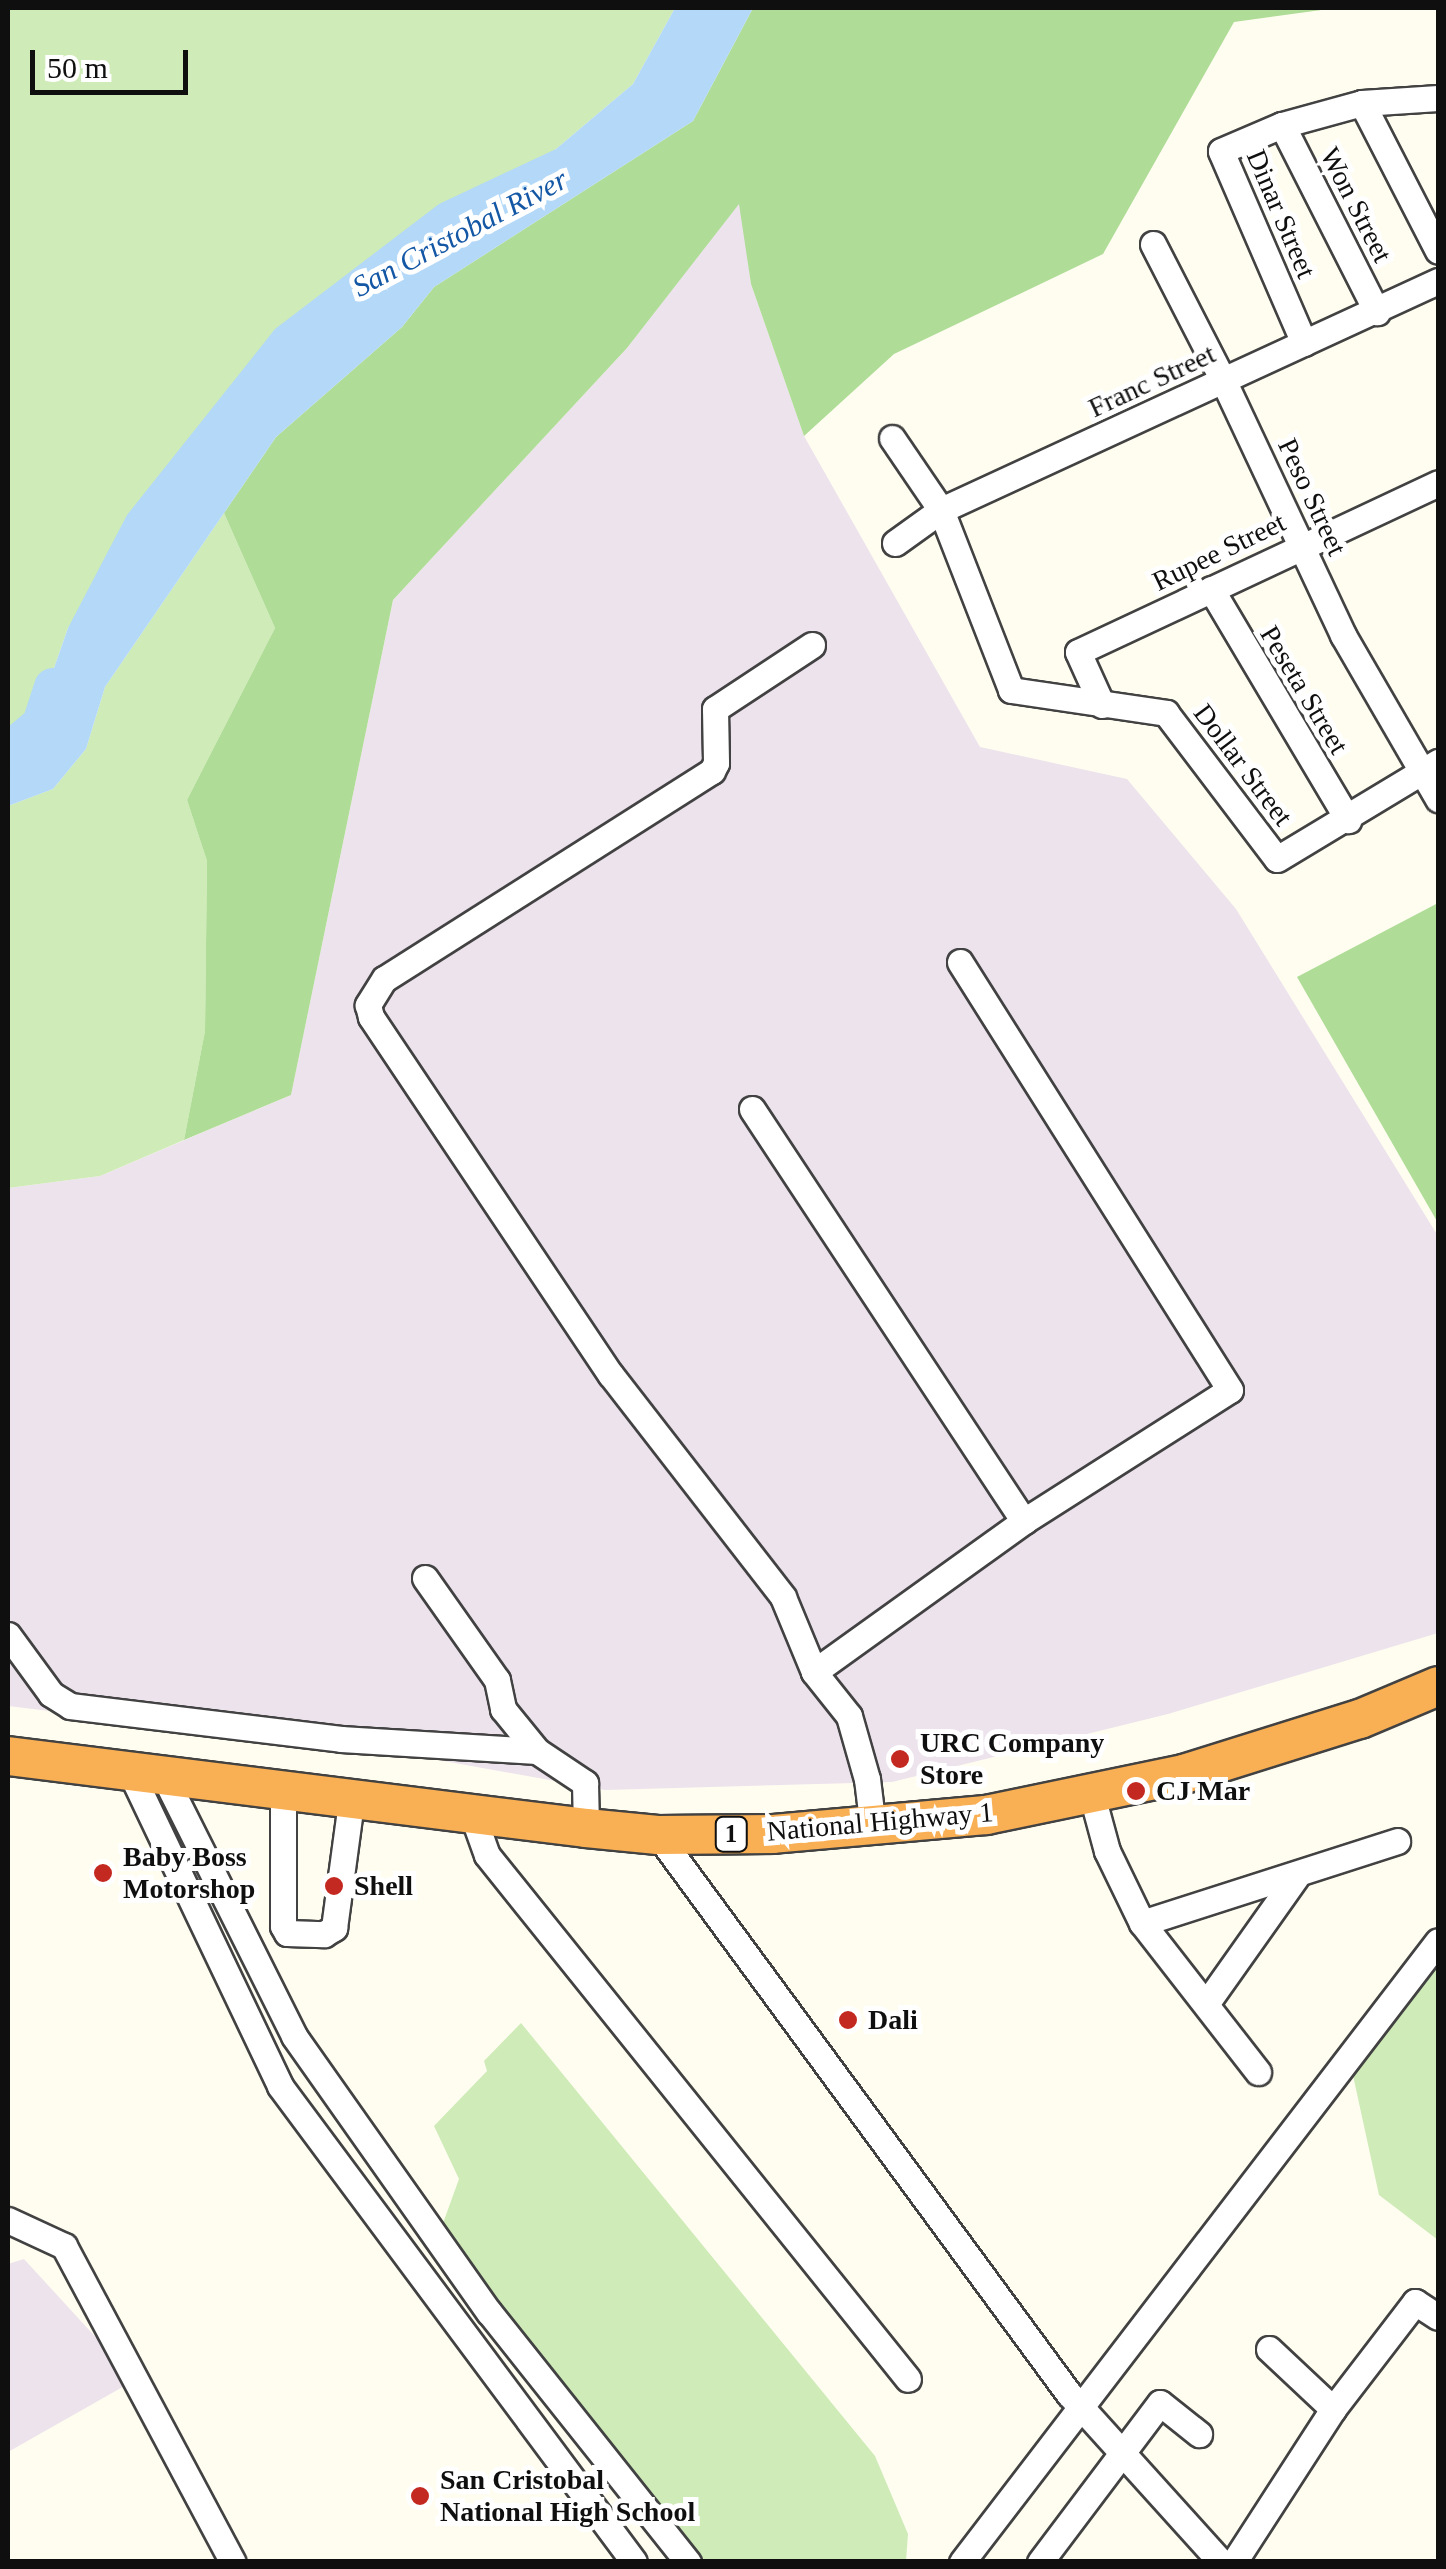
<!DOCTYPE html>
<style>
body{margin:0}
#map{position:relative;width:1446px;height:2569px;overflow:hidden;background:#fffdf0;font-family:Georgia,serif}
div>[style]{position:absolute}
.industrial>*{inset:0;background:#ede3ed}
.green>*{inset:0;background:#ceebb8}
.forest>*{inset:0;background:#afdc97}
.water>*{inset:0;background:#b3d8f8}
.river>*{height:38px;margin:-19px;padding:0 19px;transform-origin:19px;border-radius:19px;background:#b3d8f8}
.roads{filter:drop-shadow(2px 0 #424242) drop-shadow(-2px 0 #424242) drop-shadow(0 2px #424242) drop-shadow(0 -2px #424242)}
.minor>*{height:25px;margin:-12.5px;padding:0 12.5px;transform-origin:12.5px;border-radius:12.5px;background:#fff}
.highway>*{height:38px;margin:-19px;padding:0 19px;transform-origin:19px;border-radius:19px;background:#f9af54}
.dots>*{width:28px;height:28px;translate:-50% -50%;box-sizing:border-box;border:5px solid #fff;border-radius:50%}
span{translate:-50% -50%;white-space:nowrap;text-align:center;line-height:1.15;-webkit-text-stroke:10px #fff;paint-order:stroke}
.shield-label span{padding:2px 8px;background:#fff;border:2px solid;border-radius:8px;-webkit-text-stroke-width:0}
.shield-label{font-size:25px;color:#0f0f0f;font-weight:700}
.street-label{font-size:28px;color:#0f0f0f}
.poi-label{font-size:28px;color:#0f0f0f;font-weight:700}
.left{translate:0 -50%;text-align:left}
.water-label{font-size:30px;color:#1357a5;font-style:italic}
.frame{position:absolute;inset:0;border:10px solid #0f0f0f;pointer-events:none}
.scale{position:absolute;left:30px;top:50px;width:158px;height:45px;box-sizing:border-box;border:5px solid #0f0f0f;border-top:0;padding-left:12px;font-size:30px;line-height:35px;white-space:nowrap;color:#0f0f0f;-webkit-text-stroke:8px #fff;paint-order:stroke}
</style>
<div id="map">
<div class="industrial">
<i style="clip-path:polygon(740px 202px,751px 284px,804px 436px,980px 747px,1127px 779px,1236px 909px,1438px 1236px,1438px 1633px,1168px 1714px,892px 1782px,605px 1790px,405px 1754px,8px 1706px,8px 1188px,100px 1176px,291px 1095px,393px 600px,627px 348px)"></i>
<i style="clip-path:polygon(24px 2259px,135px 2380px,8px 2452px,8px 2264px)"></i>
</div>
<div class="green">
<i style="clip-path:polygon(8px 8px,675px 8px,633px 84px,556px 149px,68px 628px,27px 745px,8px 759px)"></i>
<i style="clip-path:polygon(224px 513px,275px 628px,187px 800px,207px 861px,205px 1031px,184px 1140px,100px 1176px,8px 1188px,8px 806px,53px 789px,86px 749px,105px 687px)"></i>
<i style="clip-path:polygon(1438px 1947px,1438px 2240px,1379px 2195px,1349px 2057px)"></i>
<i style="clip-path:polygon(521px 2023px,875px 2456px,908px 2534px,906px 2561px,697px 2561px,439px 2234px,459px 2179px,434px 2126px,487px 2071px,484px 2061px)"></i>
</div>
<div class="forest">
<i style="clip-path:polygon(753px 8px,1336px 8px,1234px 22px,1103px 254px,894px 354px,804px 436px,751px 284px,739px 204px,627px 348px,393px 600px,291px 1095px,184px 1140px,205px 1031px,207px 861px,187px 800px,275px 628px,224px 513px,276px 437px,402px 327px,434px 287px,693px 121px)"></i>
<i style="clip-path:polygon(1438px 903px,1438px 1223px,1297px 977px)"></i>
</div>
<div class="water">
<i style="clip-path:polygon(675px 8px,753px 8px,693px 121px,434px 287px,402px 327px,276px 437px,105px 687px,86px 749px,53px 789px,8px 806px,8px 759px,27px 745px,68px 628px,127px 515px,275px 329px,439px 204px,556px 149px,633px 84px)"></i>
</div>
<div class="river">
<i style="left:8px;top:752px;width:43px;rotate:-40.3deg"></i>
<i style="left:41px;top:724px;width:39px;rotate:-72deg"></i>
</div>
<div class="roads">
<div class="minor">
<i style="left:1362px;top:103px;width:166px;rotate:62.8deg"></i>
<i style="left:1282px;top:125px;width:210px;rotate:63.1deg"></i>
<i style="left:1153px;top:244px;width:155px;rotate:62.8deg"></i>
<i style="left:1224px;top:382px;width:280px;rotate:64.8deg"></i>
<i style="left:1343px;top:635px;width:190px;rotate:59.9deg"></i>
<i style="left:1304px;top:343px;width:209px;rotate:-113.4deg"></i>
<i style="left:1221px;top:151px;width:66px;rotate:-23.1deg"></i>
<i style="left:1282px;top:125px;width:83px;rotate:-15.4deg"></i>
<i style="left:1362px;top:103px;width:76px;rotate:-3.8deg"></i>
<i style="left:892px;top:438px;width:87px;rotate:55.8deg"></i>
<i style="left:941px;top:510px;width:193px;rotate:68.7deg"></i>
<i style="left:1011px;top:690px;width:157px;rotate:8.4deg"></i>
<i style="left:1166px;top:713px;width:183px;rotate:52.8deg"></i>
<i style="left:1277px;top:859px;width:188px;rotate:-31.1deg"></i>
<i style="left:895px;top:543px;width:57px;rotate:-35.7deg"></i>
<i style="left:941px;top:510px;width:547px;rotate:-24.74deg"></i>
<i style="left:1211px;top:589px;width:269px;rotate:59.3deg"></i>
<i style="left:812px;top:645px;width:116px;rotate:146.6deg"></i>
<i style="left:715px;top:709px;width:54px;rotate:88.9deg"></i>
<i style="left:716px;top:763px;width:9px;rotate:117deg"></i>
<i style="left:712px;top:771px;width:388px;rotate:147.6deg"></i>
<i style="left:384px;top:979px;width:31px;rotate:122deg"></i>
<i style="left:368px;top:1005px;width:12px;rotate:76deg"></i>
<i style="left:371px;top:1017px;width:431px;rotate:56.2deg"></i>
<i style="left:611px;top:1375px;width:281px;rotate:52.2deg"></i>
<i style="left:783px;top:1597px;width:81px;rotate:67.5deg"></i>
<i style="left:814px;top:1672px;width:56px;rotate:51.5deg"></i>
<i style="left:849px;top:1716px;width:66px;rotate:74.1deg"></i>
<i style="left:867px;top:1779px;width:49px;rotate:83deg"></i>
<i style="left:1102px;top:705px;width:58px;rotate:-114.4deg"></i>
<i style="left:1078px;top:652px;width:398px;rotate:-25.1deg"></i>
<i style="left:752px;top:1109px;width:494px;rotate:56.6deg"></i>
<i style="left:425px;top:1578px;width:125px;rotate:54.8deg"></i>
<i style="left:497px;top:1680px;width:30px;rotate:78deg"></i>
<i style="left:503px;top:1709px;width:54px;rotate:51deg"></i>
<i style="left:537px;top:1751px;width:58px;rotate:33.7deg"></i>
<i style="left:585px;top:1783px;width:45px;rotate:88.7deg"></i>
<i style="left:8px;top:1635px;width:73px;rotate:53.9deg"></i>
<i style="left:51px;top:1694px;width:22px;rotate:32deg"></i>
<i style="left:70px;top:1706px;width:273px;rotate:6.9deg"></i>
<i style="left:341px;top:1739px;width:196px;rotate:3.5deg"></i>
<i style="left:814px;top:1672px;width:259px;rotate:-35.7deg"></i>
<i style="left:1024px;top:1521px;width:244px;rotate:-32.5deg"></i>
<i style="left:1230px;top:1390px;width:506px;rotate:-122.25deg"></i>
<i style="left:130px;top:1771px;width:349px;rotate:64.5deg"></i>
<i style="left:280px;top:2086px;width:593px;rotate:53.36deg"></i>
<i style="left:164px;top:1776px;width:291px;rotate:63.4deg"></i>
<i style="left:294px;top:2036px;width:338px;rotate:54.8deg"></i>
<i style="left:489px;top:2312px;width:320px;rotate:51.5deg"></i>
<i style="left:283px;top:1791px;width:135px;rotate:90deg"></i>
<i style="left:283px;top:1926px;width:8px;rotate:60deg"></i>
<i style="left:287px;top:1933px;width:37px;rotate:2deg"></i>
<i style="left:324px;top:1934px;width:12px;rotate:-31deg"></i>
<i style="left:334px;top:1928px;width:127px;rotate:-82.3deg"></i>
<i style="left:1091px;top:1792px;width:61px;rotate:74.8deg"></i>
<i style="left:1107px;top:1851px;width:80px;rotate:64.1deg"></i>
<i style="left:1142px;top:1923px;width:189px;rotate:52.1deg"></i>
<i style="left:473px;top:1816px;width:41px;rotate:70.3deg"></i>
<i style="left:487px;top:1855px;width:672px;rotate:51.22deg"></i>
<i style="left:658px;top:1835px;width:694px;rotate:53.68deg"></i>
<i style="left:1069px;top:2394px;width:227px;rotate:47.9deg"></i>
<i style="left:1142px;top:1923px;width:268px;rotate:-17.8deg"></i>
<i style="left:1206px;top:2004px;width:156px;rotate:-54.7deg"></i>
<i style="left:8px;top:2220px;width:62px;rotate:24.9deg"></i>
<i style="left:64px;top:2246px;width:358px;rotate:61.9deg"></i>
<i style="left:1269px;top:2349px;width:88px;rotate:43.2deg"></i>
<i style="left:962px;top:2562px;width:782px;rotate:-52.53deg"></i>
<i style="left:1040px;top:2562px;width:199px;rotate:-53deg"></i>
<i style="left:1160px;top:2403px;width:50px;rotate:38.5deg"></i>
<i style="left:1234px;top:2562px;width:182px;rotate:-57.1deg"></i>
<i style="left:1333px;top:2409px;width:135px;rotate:-52.5deg"></i>
<i style="left:1415px;top:2302px;width:27px;rotate:33deg"></i>
</div>
<div class="highway">
<i style="left:8px;top:1756px;width:582px;rotate:7.1deg"></i>
<i style="left:586px;top:1828px;width:72px;rotate:5.6deg"></i>
<i style="left:658px;top:1835px;width:115px;rotate:-0.5deg"></i>
<i style="left:773px;top:1834px;width:214px;rotate:-5.1deg"></i>
<i style="left:986px;top:1815px;width:202px;rotate:-11.7deg"></i>
<i style="left:1184px;top:1774px;width:184px;rotate:-17.4deg"></i>
<i style="left:1360px;top:1719px;width:85px;rotate:-22.9deg"></i>
</div>
</div>
<div class="dots">
<i style="left:900px;top:1759px;background:#c42921"></i>
<i style="left:1136px;top:1791px;background:#c42921"></i>
<i style="left:103px;top:1873px;background:#c42921"></i>
<i style="left:334px;top:1886px;background:#c42921"></i>
<i style="left:848px;top:2020px;background:#c42921"></i>
<i style="left:420px;top:2496px;background:#c42921"></i>
</div>
<div class="shield-label">
<span style="left:731px;top:1834px">1</span>
</div>
<div class="street-label">
<span style="left:1356px;top:205px;rotate:63deg">Won Street</span>
<span style="left:1281px;top:214px;rotate:67deg">Dinar Street</span>
<span style="left:1152px;top:381px;rotate:-25deg">Franc Street</span>
<span style="left:1312px;top:497px;rotate:65deg">Peso Street</span>
<span style="left:1219px;top:552px;rotate:-26deg">Rupee Street</span>
<span style="left:1304px;top:690px;rotate:59deg">Peseta Street</span>
<span style="left:1243px;top:765px;rotate:53deg">Dollar Street</span>
<span style="left:880px;top:1822px;rotate:-5deg">National Highway 1</span>
</div>
<div class="poi-label">
<span class="left" style="left:920px;top:1759px">URC Company<br>Store</span>
<span class="left" style="left:1156px;top:1791px">CJ Mar</span>
<span class="left" style="left:123px;top:1873px">Baby Boss<br>Motorshop</span>
<span class="left" style="left:354px;top:1886px">Shell</span>
<span class="left" style="left:868px;top:2020px">Dali</span>
<span class="left" style="left:440px;top:2496px">San Cristobal<br>National High School</span>
</div>
<div class="water-label">
<span style="left:460px;top:233px;rotate:-28deg">San Cristobal River</span>
</div>
<div class="frame"></div>
<div class="scale">50 m</div>
</div>
